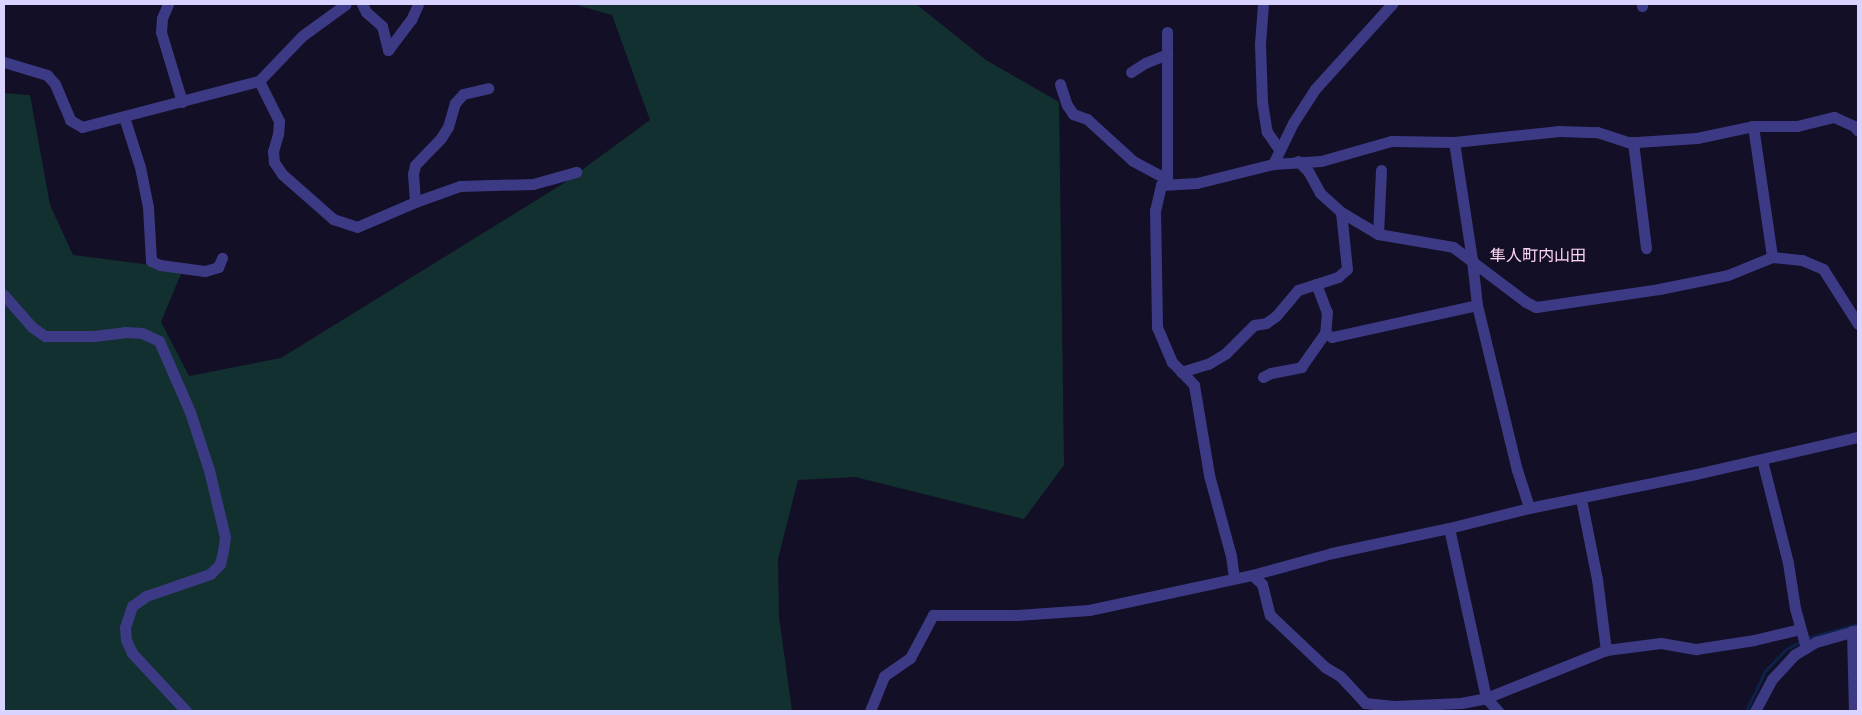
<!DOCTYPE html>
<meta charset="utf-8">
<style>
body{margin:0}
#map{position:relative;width:1862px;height:715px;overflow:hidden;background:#130f26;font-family:Commissioner,"Noto Sans JP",sans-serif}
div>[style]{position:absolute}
.green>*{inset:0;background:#12302f}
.stream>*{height:3px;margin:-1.5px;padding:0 1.5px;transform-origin:1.5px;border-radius:1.5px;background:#0c2248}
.minor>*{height:11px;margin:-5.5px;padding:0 5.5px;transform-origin:5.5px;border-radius:5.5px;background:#3d3a85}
span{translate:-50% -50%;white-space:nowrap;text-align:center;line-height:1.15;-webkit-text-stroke:5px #130f26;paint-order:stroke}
.quarter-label{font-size:16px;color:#ffd6f0}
.frame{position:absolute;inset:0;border:5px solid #d9d4ff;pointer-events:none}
</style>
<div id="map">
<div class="green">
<i style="clip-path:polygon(573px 4px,916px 4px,986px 60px,1059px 102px,1064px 465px,1024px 519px,855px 477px,798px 480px,778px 559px,779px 617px,792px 711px,4px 711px,4px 93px,30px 95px,50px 205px,73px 255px,183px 269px,161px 322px,189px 376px,281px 358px,564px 183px,650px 120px,612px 15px)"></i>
</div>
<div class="stream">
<i style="left:1807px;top:638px;width:53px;rotate:-15.4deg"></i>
<i style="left:1746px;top:711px;width:44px;rotate:-64.6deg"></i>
<i style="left:1765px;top:671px;width:29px;rotate:-46deg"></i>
<i style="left:1785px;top:650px;width:18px;rotate:-29deg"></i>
</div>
<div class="minor">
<i style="left:168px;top:4px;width:15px;rotate:113deg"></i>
<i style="left:162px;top:18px;width:14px;rotate:94deg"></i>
<i style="left:161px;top:32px;width:73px;rotate:73.3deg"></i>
<i style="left:362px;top:4px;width:9px;rotate:63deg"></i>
<i style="left:366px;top:12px;width:21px;rotate:41deg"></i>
<i style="left:382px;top:26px;width:25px;rotate:76deg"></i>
<i style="left:1263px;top:4px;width:40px;rotate:94.3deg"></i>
<i style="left:1260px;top:44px;width:58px;rotate:88deg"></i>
<i style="left:1262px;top:102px;width:30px;rotate:81deg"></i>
<i style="left:1267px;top:132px;width:21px;rotate:55deg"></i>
<i style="left:1642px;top:4px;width:2px;rotate:90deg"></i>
<i style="left:1167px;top:32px;width:147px;rotate:90deg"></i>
<i style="left:1167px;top:179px;width:8px;rotate:135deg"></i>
<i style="left:1161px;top:185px;width:26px;rotate:103deg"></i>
<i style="left:1155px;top:210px;width:117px;rotate:89deg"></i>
<i style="left:1157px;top:327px;width:38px;rotate:67deg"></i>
<i style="left:1172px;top:362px;width:32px;rotate:46deg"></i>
<i style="left:1194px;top:385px;width:91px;rotate:80.5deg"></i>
<i style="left:1209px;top:475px;width:84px;rotate:74.8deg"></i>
<i style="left:1231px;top:556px;width:21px;rotate:82deg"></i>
<i style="left:388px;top:50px;width:38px;rotate:-53deg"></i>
<i style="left:411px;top:20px;width:17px;rotate:-66deg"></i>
<i style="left:4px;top:62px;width:45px;rotate:16.8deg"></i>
<i style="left:47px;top:75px;width:12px;rotate:48deg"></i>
<i style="left:55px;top:84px;width:39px;rotate:67deg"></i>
<i style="left:70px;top:120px;width:14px;rotate:30deg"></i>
<i style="left:82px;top:127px;width:183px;rotate:-14.6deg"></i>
<i style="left:259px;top:81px;width:62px;rotate:-46.3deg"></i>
<i style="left:302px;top:36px;width:54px;rotate:-36deg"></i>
<i style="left:1131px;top:72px;width:17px;rotate:-33deg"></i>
<i style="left:1145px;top:63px;width:24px;rotate:-22deg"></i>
<i style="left:259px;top:81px;width:45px;rotate:63.4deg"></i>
<i style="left:279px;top:121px;width:13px;rotate:94deg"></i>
<i style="left:278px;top:134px;width:18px;rotate:106deg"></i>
<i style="left:273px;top:151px;width:11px;rotate:85deg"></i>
<i style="left:274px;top:162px;width:14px;rotate:56deg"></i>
<i style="left:282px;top:174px;width:68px;rotate:41.4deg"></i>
<i style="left:333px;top:219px;width:25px;rotate:18deg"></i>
<i style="left:357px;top:227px;width:63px;rotate:-23.3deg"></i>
<i style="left:415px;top:202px;width:28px;rotate:-94deg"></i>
<i style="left:413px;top:174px;width:9px;rotate:-77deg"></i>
<i style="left:415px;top:165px;width:37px;rotate:-46deg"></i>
<i style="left:441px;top:138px;width:13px;rotate:-58deg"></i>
<i style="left:448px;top:127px;width:25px;rotate:-74deg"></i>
<i style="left:455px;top:103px;width:12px;rotate:-48deg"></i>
<i style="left:463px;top:94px;width:26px;rotate:-13deg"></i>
<i style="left:1060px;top:84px;width:22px;rotate:72deg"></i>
<i style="left:1067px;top:105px;width:11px;rotate:56deg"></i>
<i style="left:1073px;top:114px;width:15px;rotate:20deg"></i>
<i style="left:1087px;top:119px;width:62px;rotate:42.4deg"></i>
<i style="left:1133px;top:161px;width:38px;rotate:28deg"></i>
<i style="left:124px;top:117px;width:52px;rotate:72.3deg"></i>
<i style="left:140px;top:167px;width:41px;rotate:78.7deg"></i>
<i style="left:148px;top:207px;width:54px;rotate:86.8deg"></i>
<i style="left:151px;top:261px;width:10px;rotate:24deg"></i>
<i style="left:160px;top:265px;width:45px;rotate:7.6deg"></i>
<i style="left:205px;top:271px;width:14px;rotate:-17deg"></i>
<i style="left:218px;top:267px;width:10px;rotate:-66deg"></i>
<i style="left:1753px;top:126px;width:132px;rotate:81.7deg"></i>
<i style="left:1454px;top:142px;width:119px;rotate:81.3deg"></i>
<i style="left:1472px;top:260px;width:45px;rotate:83.7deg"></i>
<i style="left:1477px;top:305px;width:170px;rotate:76.4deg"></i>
<i style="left:1517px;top:470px;width:40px;rotate:72deg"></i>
<i style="left:1633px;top:142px;width:107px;rotate:83deg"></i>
<i style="left:1298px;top:161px;width:14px;rotate:45deg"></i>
<i style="left:1308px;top:171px;width:25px;rotate:61deg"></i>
<i style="left:1320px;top:193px;width:28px;rotate:42deg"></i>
<i style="left:1341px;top:212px;width:43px;rotate:30.7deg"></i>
<i style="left:1378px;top:234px;width:76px;rotate:9.8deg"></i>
<i style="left:1453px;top:247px;width:91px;rotate:37deg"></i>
<i style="left:1526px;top:302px;width:11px;rotate:27deg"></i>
<i style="left:1536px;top:307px;width:124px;rotate:-8.3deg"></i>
<i style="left:1659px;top:289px;width:70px;rotate:-11.5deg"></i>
<i style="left:1728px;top:275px;width:48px;rotate:-22.2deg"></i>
<i style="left:1772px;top:257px;width:30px;rotate:6deg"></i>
<i style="left:1802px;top:260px;width:23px;rotate:23deg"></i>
<i style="left:1823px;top:269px;width:65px;rotate:57.5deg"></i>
<i style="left:1273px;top:164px;width:46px;rotate:-64deg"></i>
<i style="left:1293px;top:123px;width:40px;rotate:-57.1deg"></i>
<i style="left:1315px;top:89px;width:115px;rotate:-47.8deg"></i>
<i style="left:1161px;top:185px;width:36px;rotate:-3deg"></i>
<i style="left:1197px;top:183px;width:78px;rotate:-14deg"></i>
<i style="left:1273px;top:164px;width:48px;rotate:-3.6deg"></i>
<i style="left:1321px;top:161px;width:73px;rotate:-15.9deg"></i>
<i style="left:1391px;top:141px;width:63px;rotate:0.9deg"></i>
<i style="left:1454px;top:142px;width:106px;rotate:-6deg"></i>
<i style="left:1559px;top:131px;width:38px;rotate:2deg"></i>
<i style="left:1597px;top:132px;width:33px;rotate:18deg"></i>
<i style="left:1628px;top:142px;width:9px"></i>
<i style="left:1637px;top:142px;width:60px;rotate:-3.8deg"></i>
<i style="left:1697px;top:138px;width:57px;rotate:-12.1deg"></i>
<i style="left:1753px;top:126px;width:44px"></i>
<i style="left:1797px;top:126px;width:38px;rotate:-14deg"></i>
<i style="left:1834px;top:117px;width:22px;rotate:24deg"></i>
<i style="left:1854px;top:126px;width:6px;rotate:51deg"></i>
<i style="left:415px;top:202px;width:48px;rotate:-19.6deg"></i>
<i style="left:460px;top:186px;width:73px;rotate:-1.6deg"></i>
<i style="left:533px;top:184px;width:45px;rotate:-15.6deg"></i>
<i style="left:1378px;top:234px;width:64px;rotate:-87.3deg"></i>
<i style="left:1316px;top:284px;width:30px;rotate:69deg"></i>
<i style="left:1327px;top:312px;width:21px;rotate:95deg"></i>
<i style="left:1325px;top:333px;width:8px;rotate:30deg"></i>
<i style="left:1332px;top:337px;width:148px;rotate:-12.4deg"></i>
<i style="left:4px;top:295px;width:43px;rotate:48.8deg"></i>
<i style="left:32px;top:327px;width:16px;rotate:35deg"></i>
<i style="left:45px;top:336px;width:49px"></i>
<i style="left:94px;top:336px;width:31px;rotate:-7deg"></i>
<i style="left:125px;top:332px;width:17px;rotate:3deg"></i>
<i style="left:142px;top:333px;width:19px;rotate:25deg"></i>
<i style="left:159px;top:341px;width:77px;rotate:66.4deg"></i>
<i style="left:190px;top:412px;width:61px;rotate:71.9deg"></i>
<i style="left:209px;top:470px;width:69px;rotate:76.6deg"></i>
<i style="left:225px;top:537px;width:14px;rotate:98deg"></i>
<i style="left:223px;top:551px;width:13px;rotate:103deg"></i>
<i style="left:220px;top:564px;width:14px;rotate:135deg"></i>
<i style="left:210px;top:574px;width:68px;rotate:161deg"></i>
<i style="left:146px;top:596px;width:17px;rotate:144deg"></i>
<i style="left:132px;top:606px;width:22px;rotate:108deg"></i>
<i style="left:125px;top:627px;width:13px;rotate:86deg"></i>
<i style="left:126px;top:640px;width:14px;rotate:65deg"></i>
<i style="left:132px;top:653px;width:79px;rotate:47deg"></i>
<i style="left:1181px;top:372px;width:28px;rotate:-17deg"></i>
<i style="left:1208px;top:364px;width:21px;rotate:-31deg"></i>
<i style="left:1226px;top:353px;width:40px;rotate:-45deg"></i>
<i style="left:1254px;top:325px;width:12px;rotate:-9deg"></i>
<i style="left:1266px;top:323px;width:12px;rotate:-35deg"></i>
<i style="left:1276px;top:316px;width:34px;rotate:-50deg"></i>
<i style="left:1298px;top:290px;width:42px;rotate:-18deg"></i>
<i style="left:1338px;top:277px;width:12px;rotate:-42deg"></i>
<i style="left:1347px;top:269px;width:57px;rotate:-96deg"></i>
<i style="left:1263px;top:377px;width:9px;rotate:-27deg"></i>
<i style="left:1271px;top:373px;width:31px;rotate:-11deg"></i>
<i style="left:1301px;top:367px;width:42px;rotate:-54.8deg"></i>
<i style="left:1762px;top:460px;width:106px;rotate:75.8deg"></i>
<i style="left:1788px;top:563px;width:46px;rotate:81.2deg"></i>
<i style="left:1795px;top:608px;width:41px;rotate:74.6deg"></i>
<i style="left:1581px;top:499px;width:82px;rotate:78.7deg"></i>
<i style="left:1597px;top:579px;width:72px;rotate:82.8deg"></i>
<i style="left:1449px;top:528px;width:174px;rotate:77.7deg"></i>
<i style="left:1486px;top:698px;width:18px;rotate:47deg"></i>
<i style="left:1252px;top:575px;width:13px;rotate:42deg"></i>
<i style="left:1262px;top:584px;width:32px;rotate:76deg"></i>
<i style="left:1270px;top:615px;width:76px;rotate:43.4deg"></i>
<i style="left:1325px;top:667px;width:17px;rotate:31deg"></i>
<i style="left:1340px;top:676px;width:37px;rotate:47deg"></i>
<i style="left:1365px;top:703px;width:29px;rotate:6deg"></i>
<i style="left:1394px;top:706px;width:67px;rotate:-2.6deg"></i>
<i style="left:1461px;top:703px;width:25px;rotate:-11deg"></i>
<i style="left:1486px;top:698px;width:129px;rotate:-21.8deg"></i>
<i style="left:1606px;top:650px;width:55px;rotate:-7.3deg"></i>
<i style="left:1661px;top:643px;width:36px;rotate:10deg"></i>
<i style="left:1696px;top:649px;width:59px;rotate:-8.8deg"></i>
<i style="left:1754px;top:640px;width:47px;rotate:-13.4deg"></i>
<i style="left:1852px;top:631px;width:80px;rotate:88.6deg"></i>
<i style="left:870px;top:711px;width:38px;rotate:-68deg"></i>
<i style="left:884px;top:676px;width:32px;rotate:-35deg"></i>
<i style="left:910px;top:658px;width:49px;rotate:-61.9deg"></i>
<i style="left:933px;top:615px;width:84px"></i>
<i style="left:1017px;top:615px;width:72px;rotate:-4deg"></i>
<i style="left:1089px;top:610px;width:167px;rotate:-12.1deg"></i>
<i style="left:1252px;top:575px;width:83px;rotate:-15.4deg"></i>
<i style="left:1332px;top:553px;width:120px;rotate:-12.1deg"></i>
<i style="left:1449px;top:528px;width:82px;rotate:-14deg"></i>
<i style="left:1529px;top:508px;width:170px;rotate:-11.5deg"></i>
<i style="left:1696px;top:474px;width:166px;rotate:-12.9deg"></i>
<i style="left:1755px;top:711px;width:36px;rotate:-62deg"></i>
<i style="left:1772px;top:679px;width:33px;rotate:-47deg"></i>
<i style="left:1794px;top:655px;width:26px;rotate:-31deg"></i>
<i style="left:1816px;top:642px;width:44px;rotate:-15.9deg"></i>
</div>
<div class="quarter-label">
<span style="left:1538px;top:255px">隼人町内山田</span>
</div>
<div class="frame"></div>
</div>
